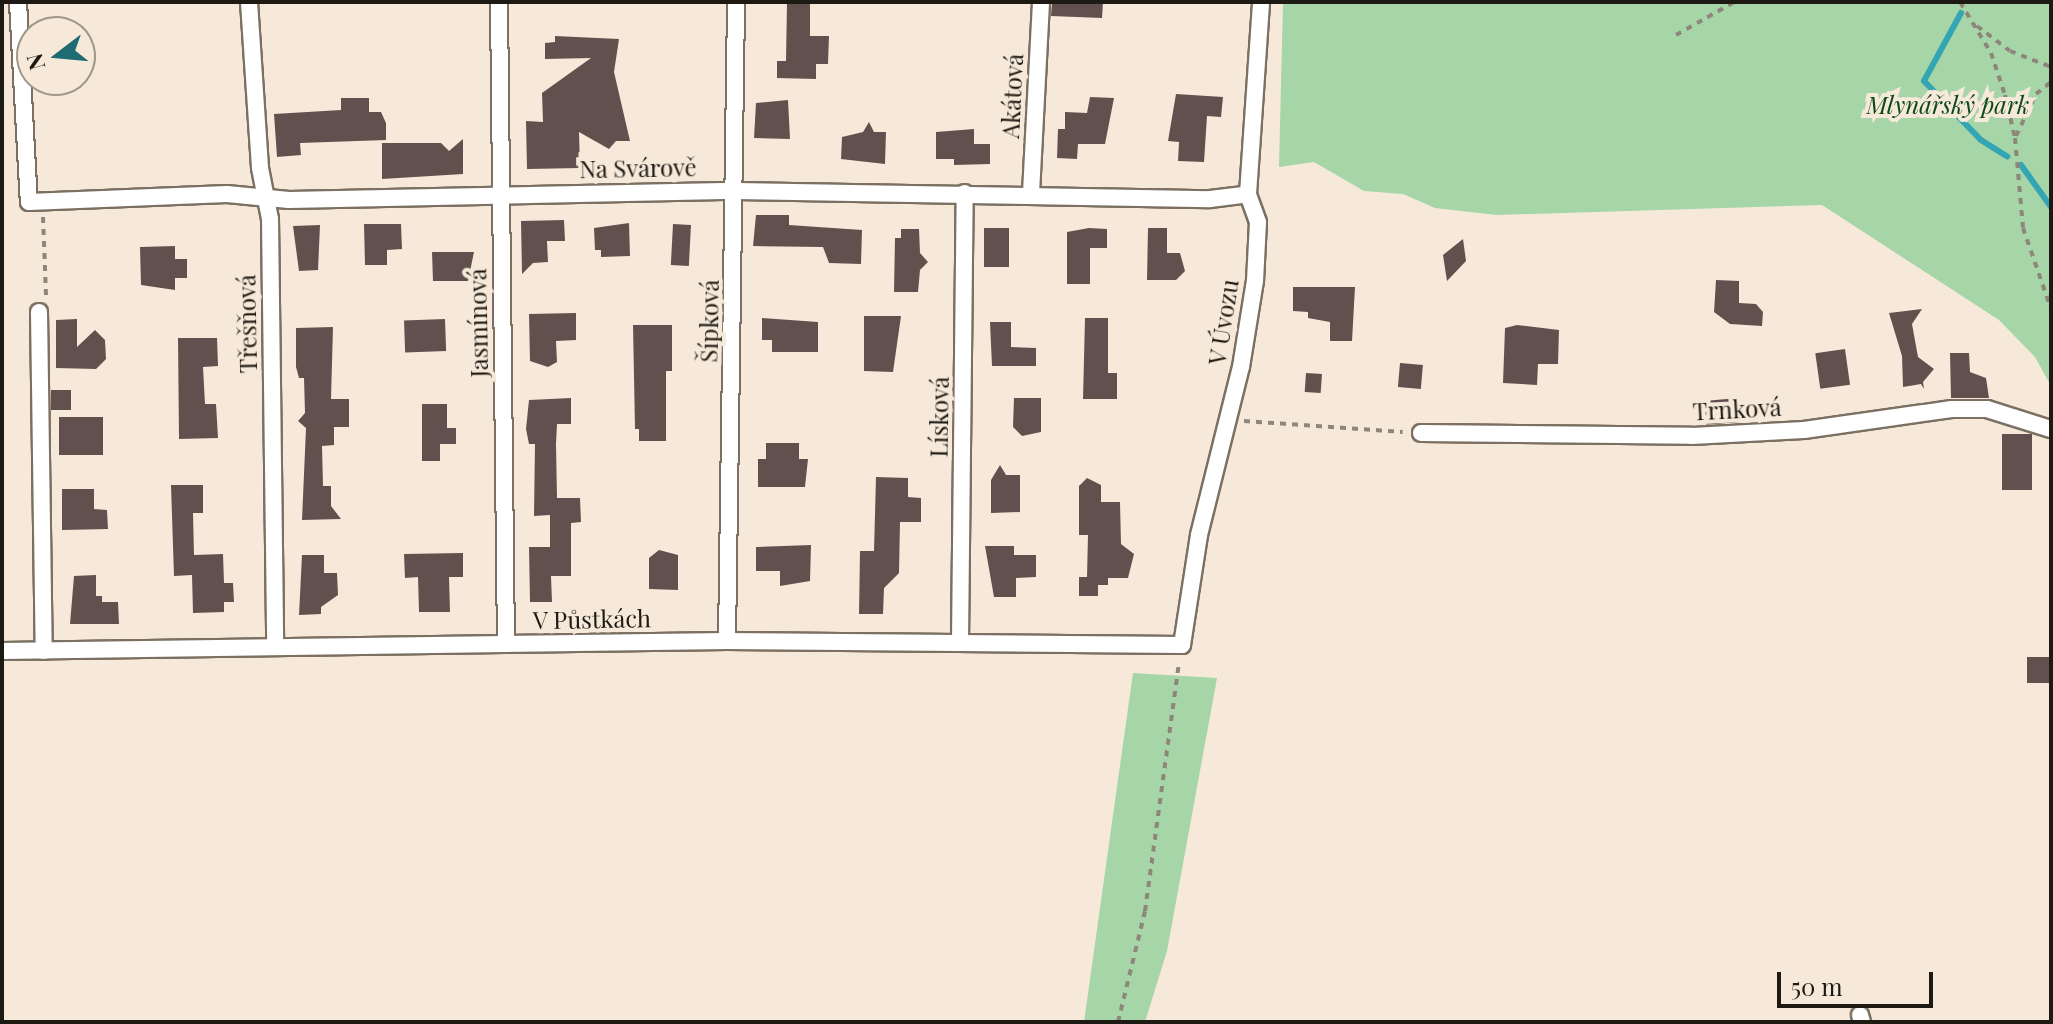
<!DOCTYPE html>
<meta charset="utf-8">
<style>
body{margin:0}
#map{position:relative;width:2053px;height:1024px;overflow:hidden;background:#f6e9da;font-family:"Playfair Display",serif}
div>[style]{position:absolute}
.green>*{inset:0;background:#a6d5a8}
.stream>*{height:6px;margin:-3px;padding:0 3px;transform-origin:3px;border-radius:3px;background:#34a5b3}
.building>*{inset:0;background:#62504e;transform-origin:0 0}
.path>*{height:4px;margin-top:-2px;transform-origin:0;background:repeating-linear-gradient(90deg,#8e867b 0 6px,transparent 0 12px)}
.roads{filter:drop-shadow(2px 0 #7b7062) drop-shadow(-2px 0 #7b7062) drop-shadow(0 2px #7b7062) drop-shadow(0 -2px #7b7062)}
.minor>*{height:16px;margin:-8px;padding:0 8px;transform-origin:8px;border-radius:8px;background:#fff}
span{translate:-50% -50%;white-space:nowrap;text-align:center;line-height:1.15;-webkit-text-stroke:8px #f6e9da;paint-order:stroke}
.street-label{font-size:24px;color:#1d1913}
.park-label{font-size:24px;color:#094b17;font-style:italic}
.frame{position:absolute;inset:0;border:4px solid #1d1913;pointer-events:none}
.north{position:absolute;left:16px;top:16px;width:80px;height:80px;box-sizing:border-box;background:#f6e9da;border:2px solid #9f968a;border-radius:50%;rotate:254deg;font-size:22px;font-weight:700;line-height:32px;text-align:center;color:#1d1913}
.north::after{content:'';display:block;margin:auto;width:28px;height:36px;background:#206b73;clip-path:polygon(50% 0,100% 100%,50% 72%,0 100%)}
.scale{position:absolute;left:1777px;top:972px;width:156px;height:36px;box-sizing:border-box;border:4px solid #1d1913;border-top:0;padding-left:10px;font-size:24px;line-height:28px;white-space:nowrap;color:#1d1913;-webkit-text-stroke:6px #f6e9da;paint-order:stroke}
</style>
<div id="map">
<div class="green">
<i style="clip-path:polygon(1283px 2px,2051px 2px,2051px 386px,2035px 357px,1999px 320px,1822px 205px,1497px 215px,1435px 208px,1403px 194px,1364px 191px,1314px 162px,1279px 167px)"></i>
<i style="clip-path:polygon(1133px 673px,1217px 678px,1167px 951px,1145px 1022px,1084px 1022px)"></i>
</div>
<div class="stream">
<i style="left:1961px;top:13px;width:77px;rotate:118.6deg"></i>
<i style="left:1924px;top:81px;width:82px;rotate:46deg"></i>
<i style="left:1981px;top:140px;width:31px;rotate:32deg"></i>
<i style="left:2021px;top:165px;width:52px;rotate:54.5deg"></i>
</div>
<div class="building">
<i style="clip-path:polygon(787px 2px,810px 2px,810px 36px,829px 36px,828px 64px,816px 64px,816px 79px,777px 78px,777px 61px,786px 61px)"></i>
<i style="clip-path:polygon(1052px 2px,1103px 2px,1102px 18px,1051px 16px)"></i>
<i style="clip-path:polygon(555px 36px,619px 39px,614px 72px,630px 141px,616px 141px,609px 149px,579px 132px,580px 168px,527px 169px,526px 121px,543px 122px,542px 93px,591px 58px,545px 59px,545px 43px,555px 42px)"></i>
<i style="clip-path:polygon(1176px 94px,1223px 97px,1221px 117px,1207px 116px,1204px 162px,1178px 161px,1179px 142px,1168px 141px)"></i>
<i style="clip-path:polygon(1090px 97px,1114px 98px,1105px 144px,1078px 144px,1077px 159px,1057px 158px,1058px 129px,1065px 129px,1065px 112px,1087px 113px)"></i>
<i style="clip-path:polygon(341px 98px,369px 98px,369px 112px,381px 112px,386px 123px,386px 140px,300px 143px,301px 155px,277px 157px,274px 114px,341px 110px)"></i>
<i style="clip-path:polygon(788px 100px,790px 139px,754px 138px,756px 103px)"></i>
<i style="clip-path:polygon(869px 122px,874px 132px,886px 132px,885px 164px,841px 159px,842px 137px,863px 132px)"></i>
<i style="clip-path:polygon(974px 129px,974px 144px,990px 144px,990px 164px,954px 165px,954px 159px,936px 159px,936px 132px)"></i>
<i style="clip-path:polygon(463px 139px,463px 174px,382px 179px,382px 143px,441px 143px,449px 151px)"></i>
<i style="clip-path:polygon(756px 215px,789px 215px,789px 225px,862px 230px,861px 264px,829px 263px,823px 247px,753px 246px)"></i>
<i style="clip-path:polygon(564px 220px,565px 241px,547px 241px,548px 262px,533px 263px,522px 274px,521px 221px)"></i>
<i style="clip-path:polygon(629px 223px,630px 256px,601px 257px,601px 250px,595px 250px,594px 228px)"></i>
<i style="clip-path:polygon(364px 224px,401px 224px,402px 249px,387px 250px,387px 265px,365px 265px)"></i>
<i style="left:673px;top:224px;width:18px;height:41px;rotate:3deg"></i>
<i style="clip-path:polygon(320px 225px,318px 270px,299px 271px,293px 226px)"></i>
<i style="left:984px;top:228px;width:25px;height:39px"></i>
<i style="clip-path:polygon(1089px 228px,1107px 229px,1107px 248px,1090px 248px,1090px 284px,1067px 284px,1067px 232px)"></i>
<i style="clip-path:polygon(1148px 228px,1167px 228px,1167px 253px,1180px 253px,1185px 271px,1176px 280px,1147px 280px)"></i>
<i style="clip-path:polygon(901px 229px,919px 229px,920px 253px,928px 262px,920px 270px,918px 292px,894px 292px,895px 238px,901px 238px)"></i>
<i style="clip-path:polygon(1463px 239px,1466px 261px,1447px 281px,1443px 255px)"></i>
<i style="clip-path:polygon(175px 246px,175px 259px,187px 259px,187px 278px,175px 278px,175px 290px,141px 285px,140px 247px)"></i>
<i style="clip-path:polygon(432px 252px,474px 252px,468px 281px,433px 281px)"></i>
<i style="clip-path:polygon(1716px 280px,1739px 281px,1739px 303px,1756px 304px,1763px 312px,1762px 326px,1730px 324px,1714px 312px)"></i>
<i style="clip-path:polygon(1293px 287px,1355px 287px,1352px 341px,1330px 341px,1330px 322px,1308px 318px,1308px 312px,1293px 311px)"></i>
<i style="clip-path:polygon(1922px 309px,1912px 324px,1918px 357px,1934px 369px,1923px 382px,1924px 389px,1921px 384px,1903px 387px,1902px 356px,1889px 313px)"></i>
<i style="clip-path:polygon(576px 313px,576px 340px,556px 341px,557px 362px,548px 367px,530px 361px,529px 314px)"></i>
<i style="clip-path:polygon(864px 316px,901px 316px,893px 372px,864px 371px)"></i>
<i style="clip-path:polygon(762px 318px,818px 322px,818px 352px,772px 352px,772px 340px,762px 340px)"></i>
<i style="clip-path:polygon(1085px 318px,1108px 318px,1108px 373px,1117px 373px,1117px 399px,1083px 399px)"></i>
<i style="clip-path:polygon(77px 319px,77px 347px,95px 330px,105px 340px,106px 359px,96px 369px,56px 368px,56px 320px)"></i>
<i style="left:445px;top:319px;width:32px;height:41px;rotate:88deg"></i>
<i style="clip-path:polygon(990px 322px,1011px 322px,1011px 347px,1036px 348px,1036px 366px,992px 366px)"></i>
<i style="clip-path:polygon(633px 325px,672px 325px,672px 371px,666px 371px,666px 441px,639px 441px,639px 429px,635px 429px)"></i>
<i style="clip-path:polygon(1517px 325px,1559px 330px,1558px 364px,1538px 364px,1537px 385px,1503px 383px,1505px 328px)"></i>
<i style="clip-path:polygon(333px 327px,331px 399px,349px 399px,349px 427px,334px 427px,334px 445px,322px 446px,323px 486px,331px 486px,331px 506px,341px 519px,302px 520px,306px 428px,298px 421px,305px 413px,304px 378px,299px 378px,296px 367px,296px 328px)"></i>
<i style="clip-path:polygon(178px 338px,217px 338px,218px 366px,203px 367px,205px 404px,216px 404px,218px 438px,179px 439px)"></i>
<i style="left:1845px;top:349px;width:36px;height:30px;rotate:82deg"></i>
<i style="clip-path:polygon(1950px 353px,1969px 353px,1970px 372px,1986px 378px,1989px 398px,1951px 398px)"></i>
<i style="left:1400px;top:363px;width:23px;height:24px;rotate:5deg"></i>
<i style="left:1306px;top:373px;width:16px;height:19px;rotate:4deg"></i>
<i style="left:51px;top:390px;width:20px;height:20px"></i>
<i style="clip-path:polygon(571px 398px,571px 424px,557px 424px,556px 444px,557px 498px,580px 498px,581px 522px,571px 523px,571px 576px,551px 576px,552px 602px,530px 602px,529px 547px,550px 547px,550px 515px,534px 516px,535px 444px,529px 444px,526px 429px,529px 400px)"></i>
<i style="clip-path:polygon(1014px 398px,1041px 398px,1041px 432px,1022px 436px,1013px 427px)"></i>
<i style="left:1738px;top:398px;width:24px;height:34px;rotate:85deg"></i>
<i style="clip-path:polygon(422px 404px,447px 404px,447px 428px,456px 428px,456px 444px,440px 444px,440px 461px,422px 461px)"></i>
<i style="left:59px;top:417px;width:44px;height:38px"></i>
<i style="left:2002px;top:434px;width:30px;height:56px"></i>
<i style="clip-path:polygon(766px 443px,799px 443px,799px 459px,808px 459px,805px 487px,758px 487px,758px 459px,766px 459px)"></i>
<i style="clip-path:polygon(1000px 465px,1006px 475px,1020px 475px,1020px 512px,991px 513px,991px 480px)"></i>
<i style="clip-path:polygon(876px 477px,908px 478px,908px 497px,921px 498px,921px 522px,900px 522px,899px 573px,884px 588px,883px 614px,859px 614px,860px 551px,874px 551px)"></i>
<i style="clip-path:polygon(1087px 478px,1101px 485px,1101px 502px,1120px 502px,1121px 544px,1134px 554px,1128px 578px,1108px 578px,1108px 585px,1098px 585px,1098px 596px,1079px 596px,1079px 577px,1087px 577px,1088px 535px,1079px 535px,1079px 486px)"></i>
<i style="clip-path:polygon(171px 485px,203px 485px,203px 513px,193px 513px,194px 555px,223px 554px,224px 583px,233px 583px,234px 602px,224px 602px,224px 612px,193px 613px,192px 575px,174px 576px)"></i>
<i style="clip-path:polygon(62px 489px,94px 489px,94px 509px,107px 510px,108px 529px,62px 530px)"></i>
<i style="clip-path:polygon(811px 545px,810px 581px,780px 586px,780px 571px,756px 571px,756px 547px)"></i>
<i style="clip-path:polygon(985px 546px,1014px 546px,1014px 555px,1036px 555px,1036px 577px,1016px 578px,1016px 597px,994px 597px)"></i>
<i style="clip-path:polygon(659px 550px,678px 555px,678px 590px,649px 589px,649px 558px)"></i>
<i style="clip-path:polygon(463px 553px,463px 577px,449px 577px,450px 612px,419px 612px,418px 577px,405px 578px,404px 554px)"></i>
<i style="clip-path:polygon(302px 555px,324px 555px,324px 573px,337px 573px,338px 595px,321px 607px,321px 614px,299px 615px)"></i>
<i style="clip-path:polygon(96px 575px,96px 596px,102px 596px,102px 602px,118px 602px,119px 624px,70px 624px,74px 576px)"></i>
<i style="left:2051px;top:657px;width:26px;height:24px;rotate:90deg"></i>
</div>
<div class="path">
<i style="left:1783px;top:2px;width:1px"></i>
<i style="left:1960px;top:2px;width:60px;rotate:58.7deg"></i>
<i style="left:1991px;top:53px;width:44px;rotate:71.6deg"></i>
<i style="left:2005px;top:95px;width:44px;rotate:76.9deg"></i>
<i style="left:2015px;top:138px;width:90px;rotate:84.9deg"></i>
<i style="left:2023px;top:228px;width:86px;rotate:70.9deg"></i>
<i style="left:1977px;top:26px;width:41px;rotate:37.1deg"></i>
<i style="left:2010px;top:51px;width:44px;rotate:21.3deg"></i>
<i style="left:1676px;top:35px;width:67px;rotate:-29.6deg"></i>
<i style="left:2016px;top:136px;width:47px;rotate:-64.5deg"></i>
<i style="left:2036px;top:94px;width:19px;rotate:-39deg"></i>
<i style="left:43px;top:217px;width:79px;rotate:87.8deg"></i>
<i style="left:1244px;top:421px;width:159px;rotate:4deg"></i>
<i style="left:1118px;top:1022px;width:114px;rotate:-76.3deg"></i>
<i style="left:1145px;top:911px;width:250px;rotate:-82.2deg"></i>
</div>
<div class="roads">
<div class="minor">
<i style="left:18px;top:2px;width:200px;rotate:86.9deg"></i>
<i style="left:29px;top:202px;width:198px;rotate:-2.3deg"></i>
<i style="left:227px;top:194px;width:62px;rotate:5.5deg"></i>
<i style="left:289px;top:200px;width:447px;rotate:-1.2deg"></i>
<i style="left:736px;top:191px;width:474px;rotate:1deg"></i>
<i style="left:1210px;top:199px;width:38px;rotate:-7deg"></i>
<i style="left:249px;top:2px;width:166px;rotate:86.2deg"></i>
<i style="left:260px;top:168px;width:52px;rotate:78.9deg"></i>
<i style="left:270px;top:219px;width:427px;rotate:89.3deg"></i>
<i style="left:499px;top:2px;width:642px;rotate:89.38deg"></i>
<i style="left:1031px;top:193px;width:191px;rotate:-87deg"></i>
<i style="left:39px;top:312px;width:339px;rotate:89.2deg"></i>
<i style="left:1421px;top:433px;width:271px;rotate:0.6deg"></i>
<i style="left:1692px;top:436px;width:112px;rotate:-3.1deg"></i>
<i style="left:1804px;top:430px;width:149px;rotate:-8.1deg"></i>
<i style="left:1952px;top:409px;width:35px"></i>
<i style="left:1987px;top:409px;width:67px;rotate:17.4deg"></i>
<i style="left:727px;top:641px;width:639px;rotate:-89.19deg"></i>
<i style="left:960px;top:642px;width:449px;rotate:-89.4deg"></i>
<i style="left:2px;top:651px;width:725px;rotate:-0.79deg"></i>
<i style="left:727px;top:641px;width:455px;rotate:0.5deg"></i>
<i style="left:1182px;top:645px;width:111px;rotate:-81.2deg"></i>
<i style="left:1199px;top:535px;width:173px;rotate:-76deg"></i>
<i style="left:1241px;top:367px;width:87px;rotate:-80.8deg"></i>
<i style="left:1255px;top:281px;width:59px;rotate:-87.1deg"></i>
<i style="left:1258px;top:222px;width:30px;rotate:-110deg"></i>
<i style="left:1248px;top:194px;width:192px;rotate:-86.1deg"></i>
<i style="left:1860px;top:1015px;width:7px;rotate:74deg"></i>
</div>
</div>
<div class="street-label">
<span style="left:1012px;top:96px;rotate:-87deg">Akátová</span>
<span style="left:638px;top:168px;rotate:-1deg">Na Svárově</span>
<span style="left:709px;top:321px;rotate:-89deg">Šípková</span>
<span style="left:1223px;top:322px;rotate:-81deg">V Úvozu</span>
<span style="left:478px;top:323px;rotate:-91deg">Jasmínová</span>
<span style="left:247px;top:324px;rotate:-91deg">Třešňová</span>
<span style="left:1737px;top:409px;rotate:-3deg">Trnková</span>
<span style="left:939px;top:417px;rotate:-89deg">Lísková</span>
<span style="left:592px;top:619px;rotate:-1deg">V Půstkách</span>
</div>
<div class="park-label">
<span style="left:1948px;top:105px">Mlynářský park</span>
</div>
<div class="frame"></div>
<div class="north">N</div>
<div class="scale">50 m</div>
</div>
